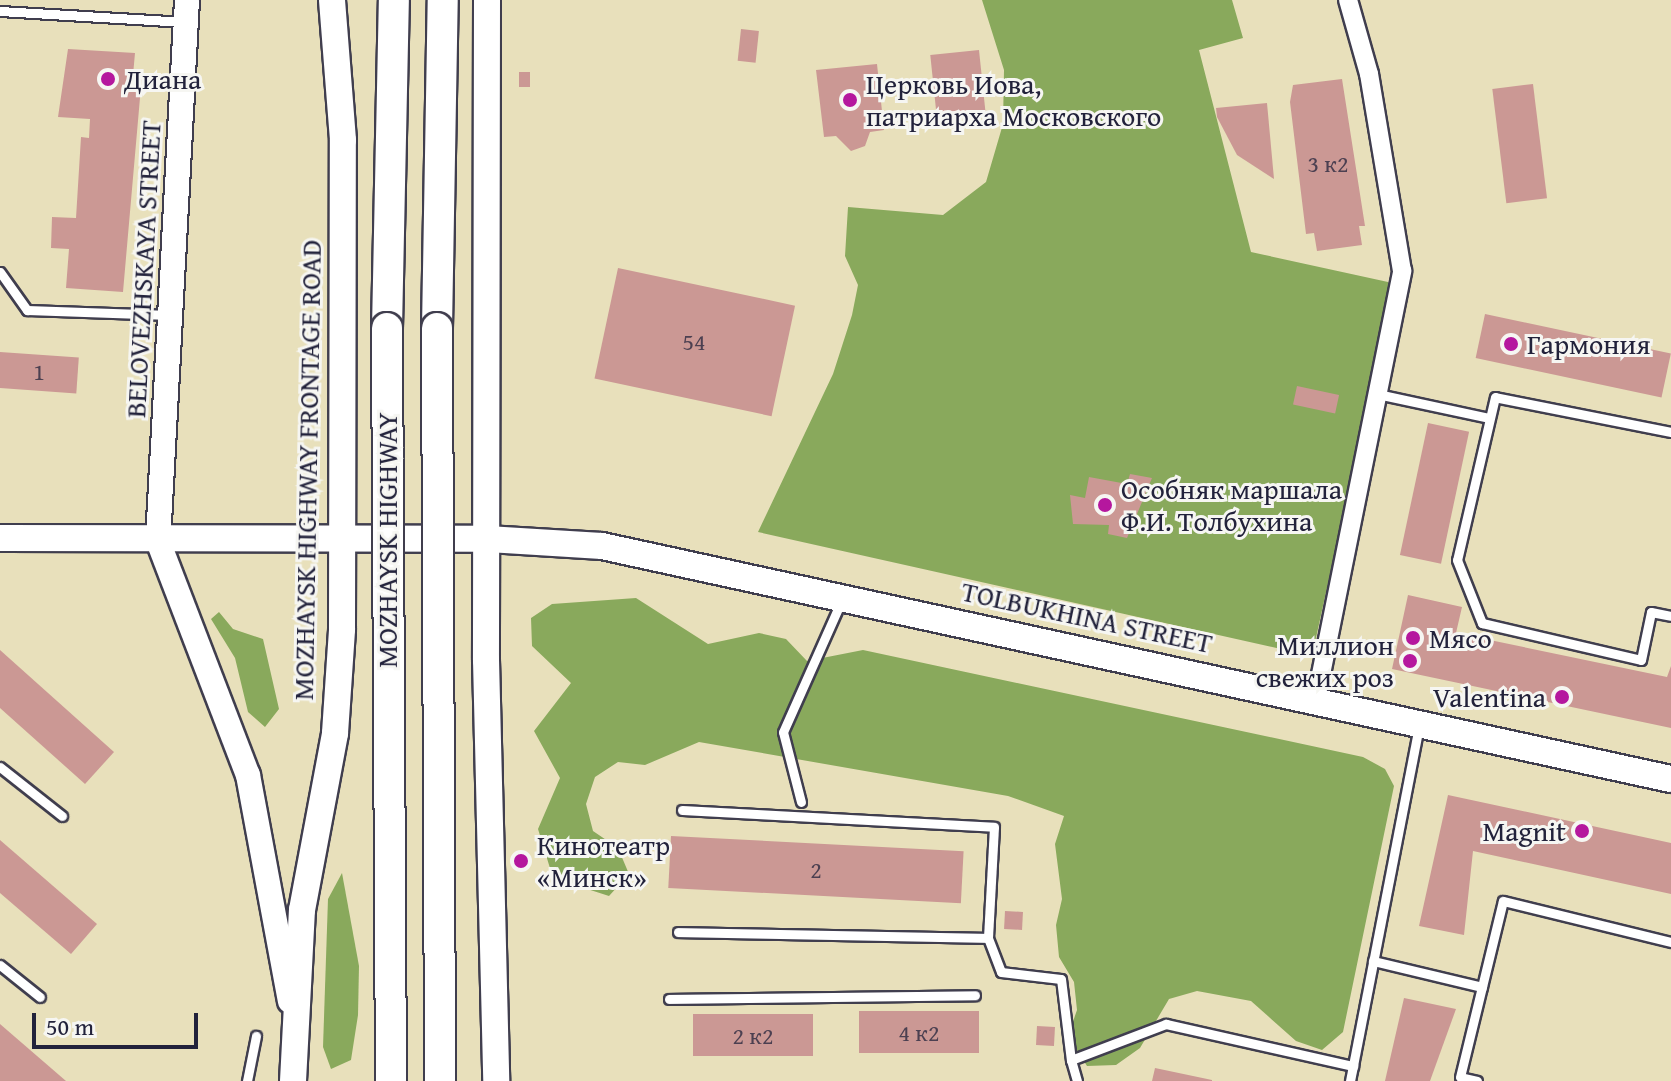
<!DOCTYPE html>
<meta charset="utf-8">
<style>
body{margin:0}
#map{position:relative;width:1671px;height:1081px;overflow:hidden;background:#e8e0bb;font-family:"Gentium Book Plus",serif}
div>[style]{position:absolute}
.forest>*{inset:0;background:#89a95c}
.building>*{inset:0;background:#cb9894;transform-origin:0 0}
.roads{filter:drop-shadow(2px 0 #403e4e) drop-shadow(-2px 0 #403e4e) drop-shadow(0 2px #403e4e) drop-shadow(0 -2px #403e4e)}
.service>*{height:9px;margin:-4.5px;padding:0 4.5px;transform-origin:4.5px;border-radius:4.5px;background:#fff}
.minor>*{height:18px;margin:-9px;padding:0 9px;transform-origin:9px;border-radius:9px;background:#fff}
.tertiary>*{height:24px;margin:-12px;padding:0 12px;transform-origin:12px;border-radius:12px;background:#fff}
.secondary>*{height:26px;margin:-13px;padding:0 13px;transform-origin:13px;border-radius:13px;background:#fff}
.primary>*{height:30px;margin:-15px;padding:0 15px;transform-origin:15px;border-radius:15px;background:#fff}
.bridges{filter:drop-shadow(2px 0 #403e4e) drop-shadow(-2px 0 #403e4e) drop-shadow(0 2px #403e4e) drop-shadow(0 -2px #403e4e)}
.primary-bridge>*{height:30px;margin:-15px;padding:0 15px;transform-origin:15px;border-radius:15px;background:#fff}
.dots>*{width:22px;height:22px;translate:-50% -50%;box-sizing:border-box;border:4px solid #f6f6f2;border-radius:50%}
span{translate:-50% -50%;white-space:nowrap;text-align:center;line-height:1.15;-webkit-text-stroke:6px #f6f6f2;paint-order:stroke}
.number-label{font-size:24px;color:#4c4051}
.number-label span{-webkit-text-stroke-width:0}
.poi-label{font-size:28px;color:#22223b}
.left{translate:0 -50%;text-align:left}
.right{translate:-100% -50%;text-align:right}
.street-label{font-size:28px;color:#22223b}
.scale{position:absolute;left:32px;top:1013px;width:166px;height:36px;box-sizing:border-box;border:4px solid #22223b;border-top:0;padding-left:10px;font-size:24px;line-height:28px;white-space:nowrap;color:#22223b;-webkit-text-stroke:6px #f6f6f2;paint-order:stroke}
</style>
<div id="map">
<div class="forest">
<i style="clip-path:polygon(982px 0,1232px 0,1243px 38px,1199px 50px,1251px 252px,1388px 282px,1388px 310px,1312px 656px,758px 532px,833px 374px,852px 315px,858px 285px,845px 256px,848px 207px,943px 215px,986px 182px,1003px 124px,1004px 70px)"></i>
<i style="clip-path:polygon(636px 598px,708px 644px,759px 633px,786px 639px,807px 661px,863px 650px,1363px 757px,1385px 769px,1394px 786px,1343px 1032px,1322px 1050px,1296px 1041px,1251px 1001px,1197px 991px,1169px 999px,1140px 1048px,1116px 1065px,1087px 1066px,1068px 1036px,1077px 1010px,1074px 982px,1059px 957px,1056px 925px,1062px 899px,1055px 844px,1064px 816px,1008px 796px,699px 742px,645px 765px,618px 762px,595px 777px,586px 804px,593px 831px,618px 848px,629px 874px,609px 896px,553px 878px,538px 829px,560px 778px,534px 731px,571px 683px,532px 646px,531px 618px,552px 604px)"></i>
<i style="clip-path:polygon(219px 612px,233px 629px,263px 639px,279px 709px,265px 727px,248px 712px,235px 658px,211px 619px)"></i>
<i style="clip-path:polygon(342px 873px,359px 966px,358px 1015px,351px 1060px,331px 1069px,323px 1047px,328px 899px)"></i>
</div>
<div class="building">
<i style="left:741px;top:29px;width:18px;height:32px;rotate:6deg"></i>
<i style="clip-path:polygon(68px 49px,135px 53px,133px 75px,142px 75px,123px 292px,66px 288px,69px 249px,51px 248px,52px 217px,76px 218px,81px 137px,89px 138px,90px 119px,58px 117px)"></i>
<i style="left:979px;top:50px;width:65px;height:49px;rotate:84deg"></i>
<i style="clip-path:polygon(877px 64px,884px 130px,870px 132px,865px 146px,851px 151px,836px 136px,824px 137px,816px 70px)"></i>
<i style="left:519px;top:72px;width:11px;height:15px"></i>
<i style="clip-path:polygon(1342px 79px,1365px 226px,1359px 226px,1362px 245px,1317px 251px,1314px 233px,1306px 234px,1290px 102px,1293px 85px)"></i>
<i style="left:1533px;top:84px;width:115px;height:41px;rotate:83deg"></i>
<i style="clip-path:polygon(1267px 103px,1274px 179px,1237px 155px,1217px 117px,1216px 108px)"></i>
<i style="left:618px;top:268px;width:181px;height:113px;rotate:12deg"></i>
<i style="left:1485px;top:314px;width:190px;height:45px;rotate:12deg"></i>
<i style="left:0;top:352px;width:79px;height:36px;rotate:4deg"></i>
<i style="left:1297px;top:386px;width:43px;height:19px;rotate:12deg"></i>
<i style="left:1428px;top:423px;width:42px;height:135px;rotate:12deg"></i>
<i style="clip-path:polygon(1130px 474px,1152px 478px,1127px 538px,1108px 534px,1109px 525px,1073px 524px,1070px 495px,1085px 498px,1089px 477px,1127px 484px)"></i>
<i style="clip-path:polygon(1408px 595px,1462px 607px,1456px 633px,1667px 677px,1671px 666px,1671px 728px,1392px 669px)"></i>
<i style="clip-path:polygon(0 650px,114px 752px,85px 784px,0 708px)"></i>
<i style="clip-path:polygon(1448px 795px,1671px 843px,1671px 894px,1473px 851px,1464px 935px,1419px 926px)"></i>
<i style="left:671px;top:836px;width:293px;height:52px;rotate:3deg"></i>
<i style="clip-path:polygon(0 840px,97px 924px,71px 954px,0 893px)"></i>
<i style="left:1005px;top:911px;width:18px;height:18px;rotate:3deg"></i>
<i style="clip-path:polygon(1404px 998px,1456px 1009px,1430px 1081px,1385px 1081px)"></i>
<i style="left:979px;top:1011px;width:42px;height:120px;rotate:90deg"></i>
<i style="left:813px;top:1014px;width:42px;height:120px;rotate:90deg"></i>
<i style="clip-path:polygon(0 1024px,66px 1081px,0 1081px)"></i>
<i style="left:1037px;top:1026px;width:18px;height:19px;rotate:3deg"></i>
<i style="clip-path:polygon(1155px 1068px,1212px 1080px,1212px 1081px,1152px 1081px)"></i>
</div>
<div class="roads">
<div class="service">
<i style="left:0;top:11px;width:184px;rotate:3.4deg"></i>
<i style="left:0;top:272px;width:47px;rotate:54.6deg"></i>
<i style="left:27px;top:310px;width:143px;rotate:2deg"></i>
<i style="left:1382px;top:395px;width:109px;rotate:12.1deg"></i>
<i style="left:1671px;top:432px;width:179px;rotate:-168.8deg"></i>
<i style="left:1495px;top:397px;width:167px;rotate:103.1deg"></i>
<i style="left:1457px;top:560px;width:68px;rotate:68.4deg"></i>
<i style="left:1482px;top:623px;width:163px;rotate:13.1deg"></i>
<i style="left:1641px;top:660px;width:49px;rotate:-78.2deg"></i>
<i style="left:1651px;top:612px;width:20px;rotate:11deg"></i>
<i style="left:0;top:767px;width:79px;rotate:38.3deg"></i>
<i style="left:801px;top:802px;width:72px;rotate:-104.4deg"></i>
<i style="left:783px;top:732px;width:142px;rotate:-66deg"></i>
<i style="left:682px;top:810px;width:312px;rotate:3.1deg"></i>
<i style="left:994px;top:827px;width:111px;rotate:93.1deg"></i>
<i style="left:678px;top:932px;width:310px;rotate:1.1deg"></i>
<i style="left:988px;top:938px;width:36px;rotate:69deg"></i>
<i style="left:1001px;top:972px;width:60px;rotate:6.7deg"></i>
<i style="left:1061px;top:979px;width:82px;rotate:83deg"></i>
<i style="left:1373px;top:961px;width:112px;rotate:13.4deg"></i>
<i style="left:0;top:965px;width:51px;rotate:38.7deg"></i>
<i style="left:669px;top:999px;width:306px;rotate:-0.7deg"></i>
<i style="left:247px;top:1081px;width:46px;rotate:-78.7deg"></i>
<i style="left:1077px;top:1081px;width:22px;rotate:-106deg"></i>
<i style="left:1071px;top:1060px;width:102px;rotate:-20.8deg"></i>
<i style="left:1166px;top:1024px;width:192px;rotate:12.7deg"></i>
<i style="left:1350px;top:1081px;width:361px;rotate:-79deg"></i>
<i style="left:1477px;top:1081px;width:17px;rotate:-167deg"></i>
<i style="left:1460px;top:1077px;width:181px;rotate:-76.3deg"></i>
<i style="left:1503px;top:901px;width:173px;rotate:13.7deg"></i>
</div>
<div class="minor">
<i style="left:1316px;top:699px;width:437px;rotate:-78.6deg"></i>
<i style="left:1402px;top:271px;width:200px;rotate:-99.5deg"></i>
<i style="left:1369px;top:74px;width:77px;rotate:-105.8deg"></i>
</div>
<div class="tertiary">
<i style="left:187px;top:0;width:542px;rotate:93.07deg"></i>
<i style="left:158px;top:541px;width:251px;rotate:69deg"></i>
<i style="left:248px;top:775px;width:230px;rotate:79.5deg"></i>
</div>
<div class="secondary">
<i style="left:487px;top:0;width:660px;rotate:90.09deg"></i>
<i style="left:486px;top:660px;width:421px;rotate:88.6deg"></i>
<i style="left:0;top:538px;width:488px;rotate:0.1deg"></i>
<i style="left:488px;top:539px;width:114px;rotate:3.5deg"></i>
<i style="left:602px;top:546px;width:1094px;rotate:12.3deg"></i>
<i style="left:293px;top:1081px;width:171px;rotate:-87deg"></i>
<i style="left:302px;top:910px;width:180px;rotate:-79.4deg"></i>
<i style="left:335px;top:733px;width:104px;rotate:-86.1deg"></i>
<i style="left:342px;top:629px;width:489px;rotate:-89.9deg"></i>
<i style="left:343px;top:140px;width:140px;rotate:-94.5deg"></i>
</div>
<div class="primary">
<i style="left:387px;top:328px;width:328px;rotate:-88.8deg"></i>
<i style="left:437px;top:328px;width:328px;rotate:-89deg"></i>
</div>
</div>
<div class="bridges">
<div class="primary-bridge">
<i style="left:387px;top:328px;width:753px;rotate:89.7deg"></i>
<i style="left:437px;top:328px;width:753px;rotate:89.77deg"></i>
</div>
</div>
<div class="dots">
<i style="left:108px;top:79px;background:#b5179e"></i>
<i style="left:850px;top:100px;background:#b5179e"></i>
<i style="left:1511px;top:344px;background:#b5179e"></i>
<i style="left:1105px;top:505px;background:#b5179e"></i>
<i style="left:1413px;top:638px;background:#b5179e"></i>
<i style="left:1410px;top:661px;background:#b5179e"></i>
<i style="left:1562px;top:697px;background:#b5179e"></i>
<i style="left:1582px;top:831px;background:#b5179e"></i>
<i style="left:521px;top:861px;background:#b5179e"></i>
</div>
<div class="number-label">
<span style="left:1328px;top:164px">3 к2</span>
<span style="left:694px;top:342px">54</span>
<span style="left:39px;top:372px">1</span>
<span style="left:816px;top:870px">2</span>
<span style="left:919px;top:1033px">4 к2</span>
<span style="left:753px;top:1036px">2 к2</span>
</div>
<div class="poi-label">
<span class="left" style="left:124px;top:79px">Диана</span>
<span class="left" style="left:866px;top:100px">Церковь Иова,<br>патриарха Московского</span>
<span class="left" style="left:1527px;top:344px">Гармония</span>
<span class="left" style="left:1121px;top:505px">Особняк маршала<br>Ф.И. Толбухина</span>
<span class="left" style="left:1429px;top:638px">Мясо</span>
<span class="right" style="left:1394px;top:661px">Миллион<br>свежих роз</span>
<span class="right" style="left:1546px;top:697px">Valentina</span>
<span class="right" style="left:1566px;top:831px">Magnit</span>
<span class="left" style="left:537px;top:861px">Кинотеатр<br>«Минск»</span>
</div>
<div class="street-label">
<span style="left:143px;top:269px;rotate:-87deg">BELOVEZHSKAYA STREET</span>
<span style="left:307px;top:470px;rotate:-89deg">MOZHAYSK HIGHWAY FRONTAGE ROAD</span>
<span style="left:387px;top:540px;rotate:-90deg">MOZHAYSK HIGHWAY</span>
<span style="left:1087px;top:617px;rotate:12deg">TOLBUKHINA STREET</span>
</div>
<div class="scale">50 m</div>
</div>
